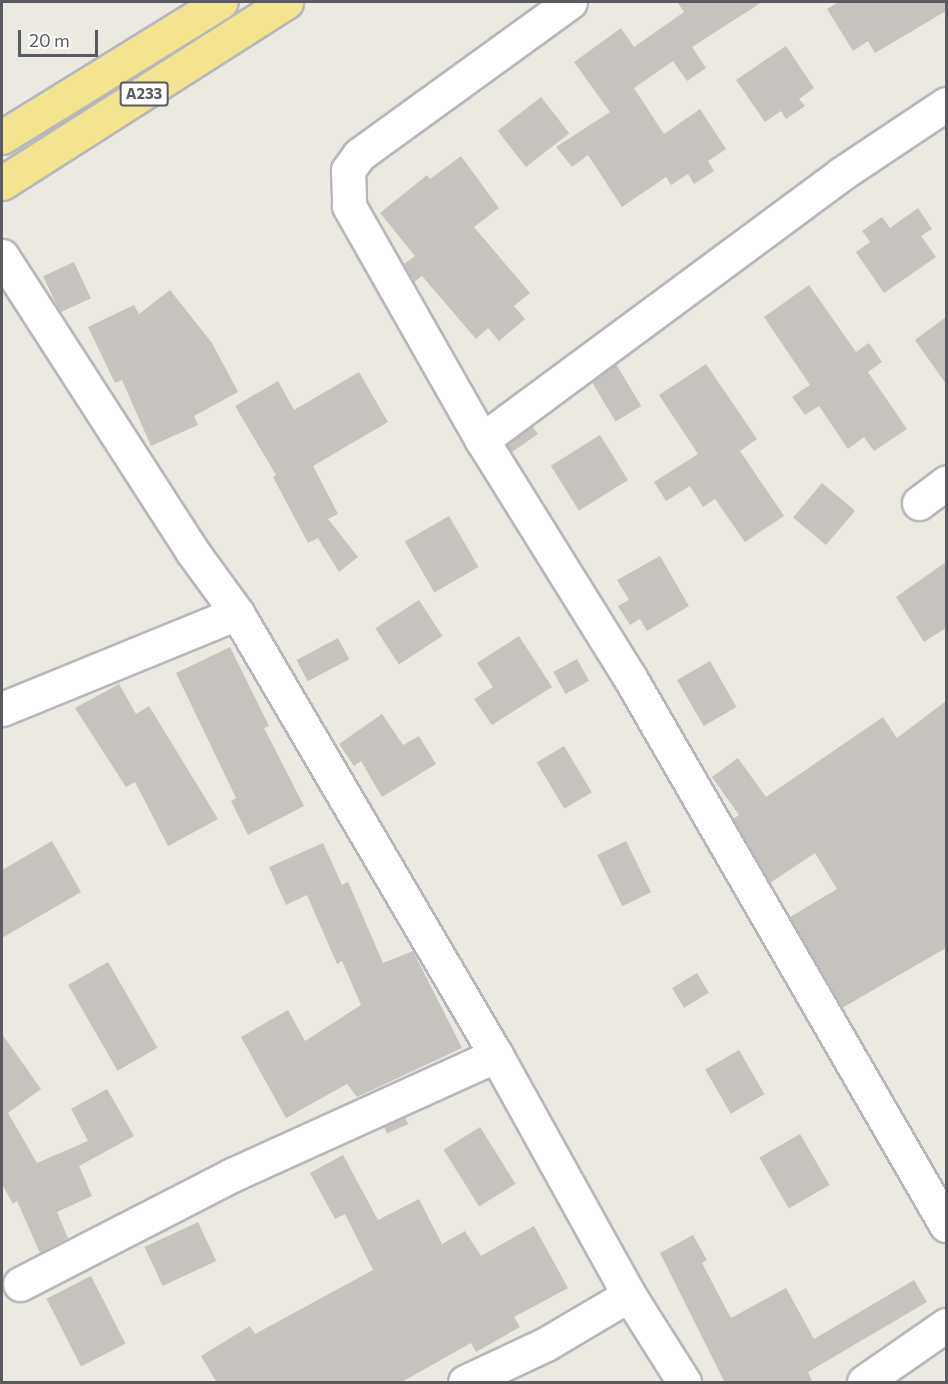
<!DOCTYPE html>
<style>
body{margin:0}
#map{position:relative;width:948px;height:1384px;overflow:hidden;background:#ebe9e0;font-family:Commissioner,sans-serif}
div>[style]{position:absolute}
.building>*{inset:0;background:#c6c3be;transform-origin:0 0}
.roads{filter:drop-shadow(2px 0 #b6b7bc) drop-shadow(-2px 0 #b6b7bc) drop-shadow(0 2px #b6b7bc) drop-shadow(0 -2px #b6b7bc)}
.minor>*{height:33px;margin:-16.5px;padding:0 16.5px;transform-origin:16.5px;border-radius:16.5px;background:#fff}
.highway>*{height:33px;margin:-16.5px;padding:0 16.5px;transform-origin:16.5px;border-radius:16.5px;background:#f3e48f}
span{translate:-50% -50%;white-space:nowrap;text-align:center;line-height:1.15;-webkit-text-stroke:5px #fff;paint-order:stroke}
.shield-label span{padding:2px 4px;background:#fff;border:2px solid;border-radius:4px;-webkit-text-stroke-width:0}
.shield-label{font-size:15px;color:#595b60;font-weight:700}
.frame{position:absolute;inset:0;border:3px solid #595b60;pointer-events:none}
.scale{position:absolute;left:18px;top:30px;width:80px;height:27px;box-sizing:border-box;border:3px solid #595b60;border-top:0;padding-left:8px;font-size:18px;line-height:21px;white-space:nowrap;color:#595b60;-webkit-text-stroke:4px #fff;paint-order:stroke}
</style>
<div id="map">
<div class="building">
<i style="clip-path:polygon(677px 2px,762px 2px,692px 47px,706px 68px,687px 81px,673px 61px,634px 88px,664px 134px,700px 109px,726px 149px,708px 161px,714px 171px,694px 184px,688px 174px,671px 185px,666px 177px,622px 207px,588px 155px,572px 167px,556px 147px,610px 112px,574px 62px,621px 28px,634px 47px,684px 12px)"></i>
<i style="clip-path:polygon(839px 2px,946px 2px,946px 11px,875px 53px,868px 41px,853px 51px,827px 9px)"></i>
<i style="clip-path:polygon(786px 46px,814px 88px,799px 99px,805px 106px,786px 119px,781px 111px,765px 122px,736px 80px)"></i>
<i style="left:541px;top:97px;width:46px;height:55px;rotate:52deg"></i>
<i style="clip-path:polygon(461px 156px,499px 208px,474px 227px,530px 293px,514px 306px,525px 319px,499px 341px,488px 328px,476px 339px,422px 276px,414px 282px,404px 264px,415px 256px,380px 213px,427px 175px,430px 179px)"></i>
<i style="clip-path:polygon(918px 208px,932px 229px,921px 236px,936px 257px,884px 293px,856px 252px,870px 242px,862px 231px,882px 217px,890px 228px)"></i>
<i style="left:74px;top:262px;width:40px;height:34px;rotate:65deg"></i>
<i style="clip-path:polygon(809px 285px,856px 352px,869px 343px,882px 362px,868px 372px,907px 429px,874px 451px,864px 437px,848px 449px,819px 406px,805px 415px,792px 397px,810px 385px,764px 317px)"></i>
<i style="clip-path:polygon(170px 290px,212px 343px,238px 392px,194px 416px,198px 425px,151px 446px,122px 380px,115px 383px,88px 327px,134px 305px,139px 314px)"></i>
<i style="clip-path:polygon(946px 317px,946px 384px,915px 340px)"></i>
<i style="left:616px;top:364px;width:49px;height:30px;rotate:59deg"></i>
<i style="clip-path:polygon(706px 364px,757px 439px,740px 451px,784px 516px,745px 542px,715px 499px,703px 507px,690px 486px,666px 501px,654px 482px,698px 454px,659px 395px)"></i>
<i style="clip-path:polygon(359px 372px,388px 422px,313px 466px,338px 514px,328px 519px,358px 557px,339px 572px,318px 538px,308px 543px,273px 477px,276px 475px,235px 406px,278px 381px,294px 410px)"></i>
<i style="clip-path:polygon(532px 426px,538px 434px,512px 452px,507px 445px)"></i>
<i style="left:600px;top:435px;width:53px;height:58px;rotate:58deg"></i>
<i style="left:822px;top:483px;width:43px;height:45px;rotate:40deg"></i>
<i style="left:449px;top:516px;width:59px;height:51px;rotate:60deg"></i>
<i style="clip-path:polygon(660px 556px,689px 606px,647px 631px,640px 619px,630px 625px,618px 606px,629px 600px,617px 580px)"></i>
<i style="clip-path:polygon(946px 562px,946px 628px,924px 642px,896px 597px)"></i>
<i style="left:419px;top:600px;width:43px;height:52px;rotate:57deg"></i>
<i style="clip-path:polygon(519px 636px,552px 687px,492px 725px,474px 699px,493px 687px,477px 663px)"></i>
<i style="left:338px;top:638px;width:24px;height:47px;rotate:62deg"></i>
<i style="clip-path:polygon(230px 647px,269px 726px,264px 728px,304px 806px,248px 835px,231px 801px,236px 798px,176px 673px)"></i>
<i style="left:577px;top:659px;width:25px;height:27px;rotate:61deg"></i>
<i style="left:710px;top:661px;width:53px;height:38px;rotate:60deg"></i>
<i style="clip-path:polygon(119px 684px,136px 714px,149px 706px,218px 819px,168px 846px,135px 782px,126px 787px,75px 708px)"></i>
<i style="clip-path:polygon(946px 701px,946px 948px,842px 1008px,790px 917px,837px 889px,815px 853px,770px 883px,733px 819px,739px 815px,712px 777px,738px 758px,766px 797px,883px 717px,897px 738px)"></i>
<i style="clip-path:polygon(382px 714px,403px 745px,419px 736px,436px 764px,382px 797px,361px 761px,354px 766px,339px 744px)"></i>
<i style="left:564px;top:746px;width:54px;height:32px;rotate:59deg"></i>
<i style="clip-path:polygon(52px 841px,81px 892px,2px 938px,2px 870px)"></i>
<i style="left:626px;top:841px;width:57px;height:32px;rotate:64deg"></i>
<i style="clip-path:polygon(323px 843px,342px 885px,348px 882px,383px 963px,413px 951px,462px 1048px,357px 1097px,347px 1084px,286px 1118px,241px 1037px,288px 1010px,305px 1041px,361px 1005px,342px 961px,337px 964px,307px 895px,286px 905px,269px 867px)"></i>
<i style="left:108px;top:962px;width:99px;height:46px;rotate:60deg"></i>
<i style="left:697px;top:973px;width:23px;height:29px;rotate:59deg"></i>
<i style="clip-path:polygon(2px 1034px,41px 1089px,8px 1113px,37px 1163px,88px 1141px,71px 1109px,107px 1089px,134px 1136px,79px 1166px,92px 1196px,57px 1212px,68px 1238px,40px 1253px,17px 1201px,13px 1204px,2px 1184px)"></i>
<i style="left:739px;top:1050px;width:51px;height:39px;rotate:60deg"></i>
<i style="left:405px;top:1117px;width:8px;height:23px;rotate:67deg"></i>
<i style="left:480px;top:1127px;width:67px;height:43px;rotate:58deg"></i>
<i style="left:800px;top:1134px;width:59px;height:47px;rotate:60deg"></i>
<i style="clip-path:polygon(343px 1155px,378px 1220px,419px 1199px,442px 1244px,465px 1231px,481px 1256px,534px 1226px,568px 1288px,514px 1317px,520px 1327px,476px 1352px,471px 1343px,400px 1383px,217px 1383px,201px 1356px,250px 1326px,255px 1334px,373px 1270px,345px 1214px,335px 1219px,310px 1173px)"></i>
<i style="left:198px;top:1222px;width:43px;height:59px;rotate:65deg"></i>
<i style="clip-path:polygon(693px 1235px,707px 1260px,702px 1263px,731px 1318px,786px 1288px,814px 1339px,914px 1280px,927px 1302px,808px 1372px,813px 1383px,725px 1383px,660px 1253px)"></i>
<i style="left:91px;top:1276px;width:76px;height:50px;rotate:63deg"></i>
</div>
<div class="roads">
<div class="minor">
<i style="left:570px;top:2px;width:261px;rotate:144.1deg"></i>
<i style="left:359px;top:155px;width:19px;rotate:126deg"></i>
<i style="left:348px;top:170px;width:36px;rotate:88deg"></i>
<i style="left:349px;top:206px;width:269px;rotate:60.4deg"></i>
<i style="left:482px;top:440px;width:278px;rotate:58.1deg"></i>
<i style="left:629px;top:676px;width:634px;rotate:60deg"></i>
<i style="left:2px;top:256px;width:351px;rotate:57.2deg"></i>
<i style="left:192px;top:551px;width:77px;rotate:54deg"></i>
<i style="left:237px;top:613px;width:512px;rotate:59.63deg"></i>
<i style="left:496px;top:1055px;width:274px;rotate:61deg"></i>
<i style="left:629px;top:1295px;width:103px;rotate:57.7deg"></i>
<i style="left:482px;top:440px;width:447px;rotate:-36.5deg"></i>
<i style="left:841px;top:174px;width:126px;rotate:-33.7deg"></i>
<i style="left:919px;top:503px;width:34px;rotate:-37deg"></i>
<i style="left:2px;top:709px;width:254px;rotate:-22.2deg"></i>
<i style="left:20px;top:1284px;width:238px;rotate:-27.2deg"></i>
<i style="left:232px;top:1175px;width:290px;rotate:-24.4deg"></i>
<i style="left:465px;top:1382px;width:89px;rotate:-25.1deg"></i>
<i style="left:546px;top:1344px;width:96px;rotate:-30.6deg"></i>
<i style="left:864px;top:1382px;width:100px;rotate:-34.8deg"></i>
</div>
<div class="highway">
<i style="left:2px;top:137px;width:257px;rotate:-31.7deg"></i>
<i style="left:2px;top:183px;width:337px;rotate:-32.5deg"></i>
</div>
</div>
<div class="shield-label">
<span style="left:144px;top:94px">A233</span>
</div>
<div class="frame"></div>
<div class="scale">20 m</div>
</div>
